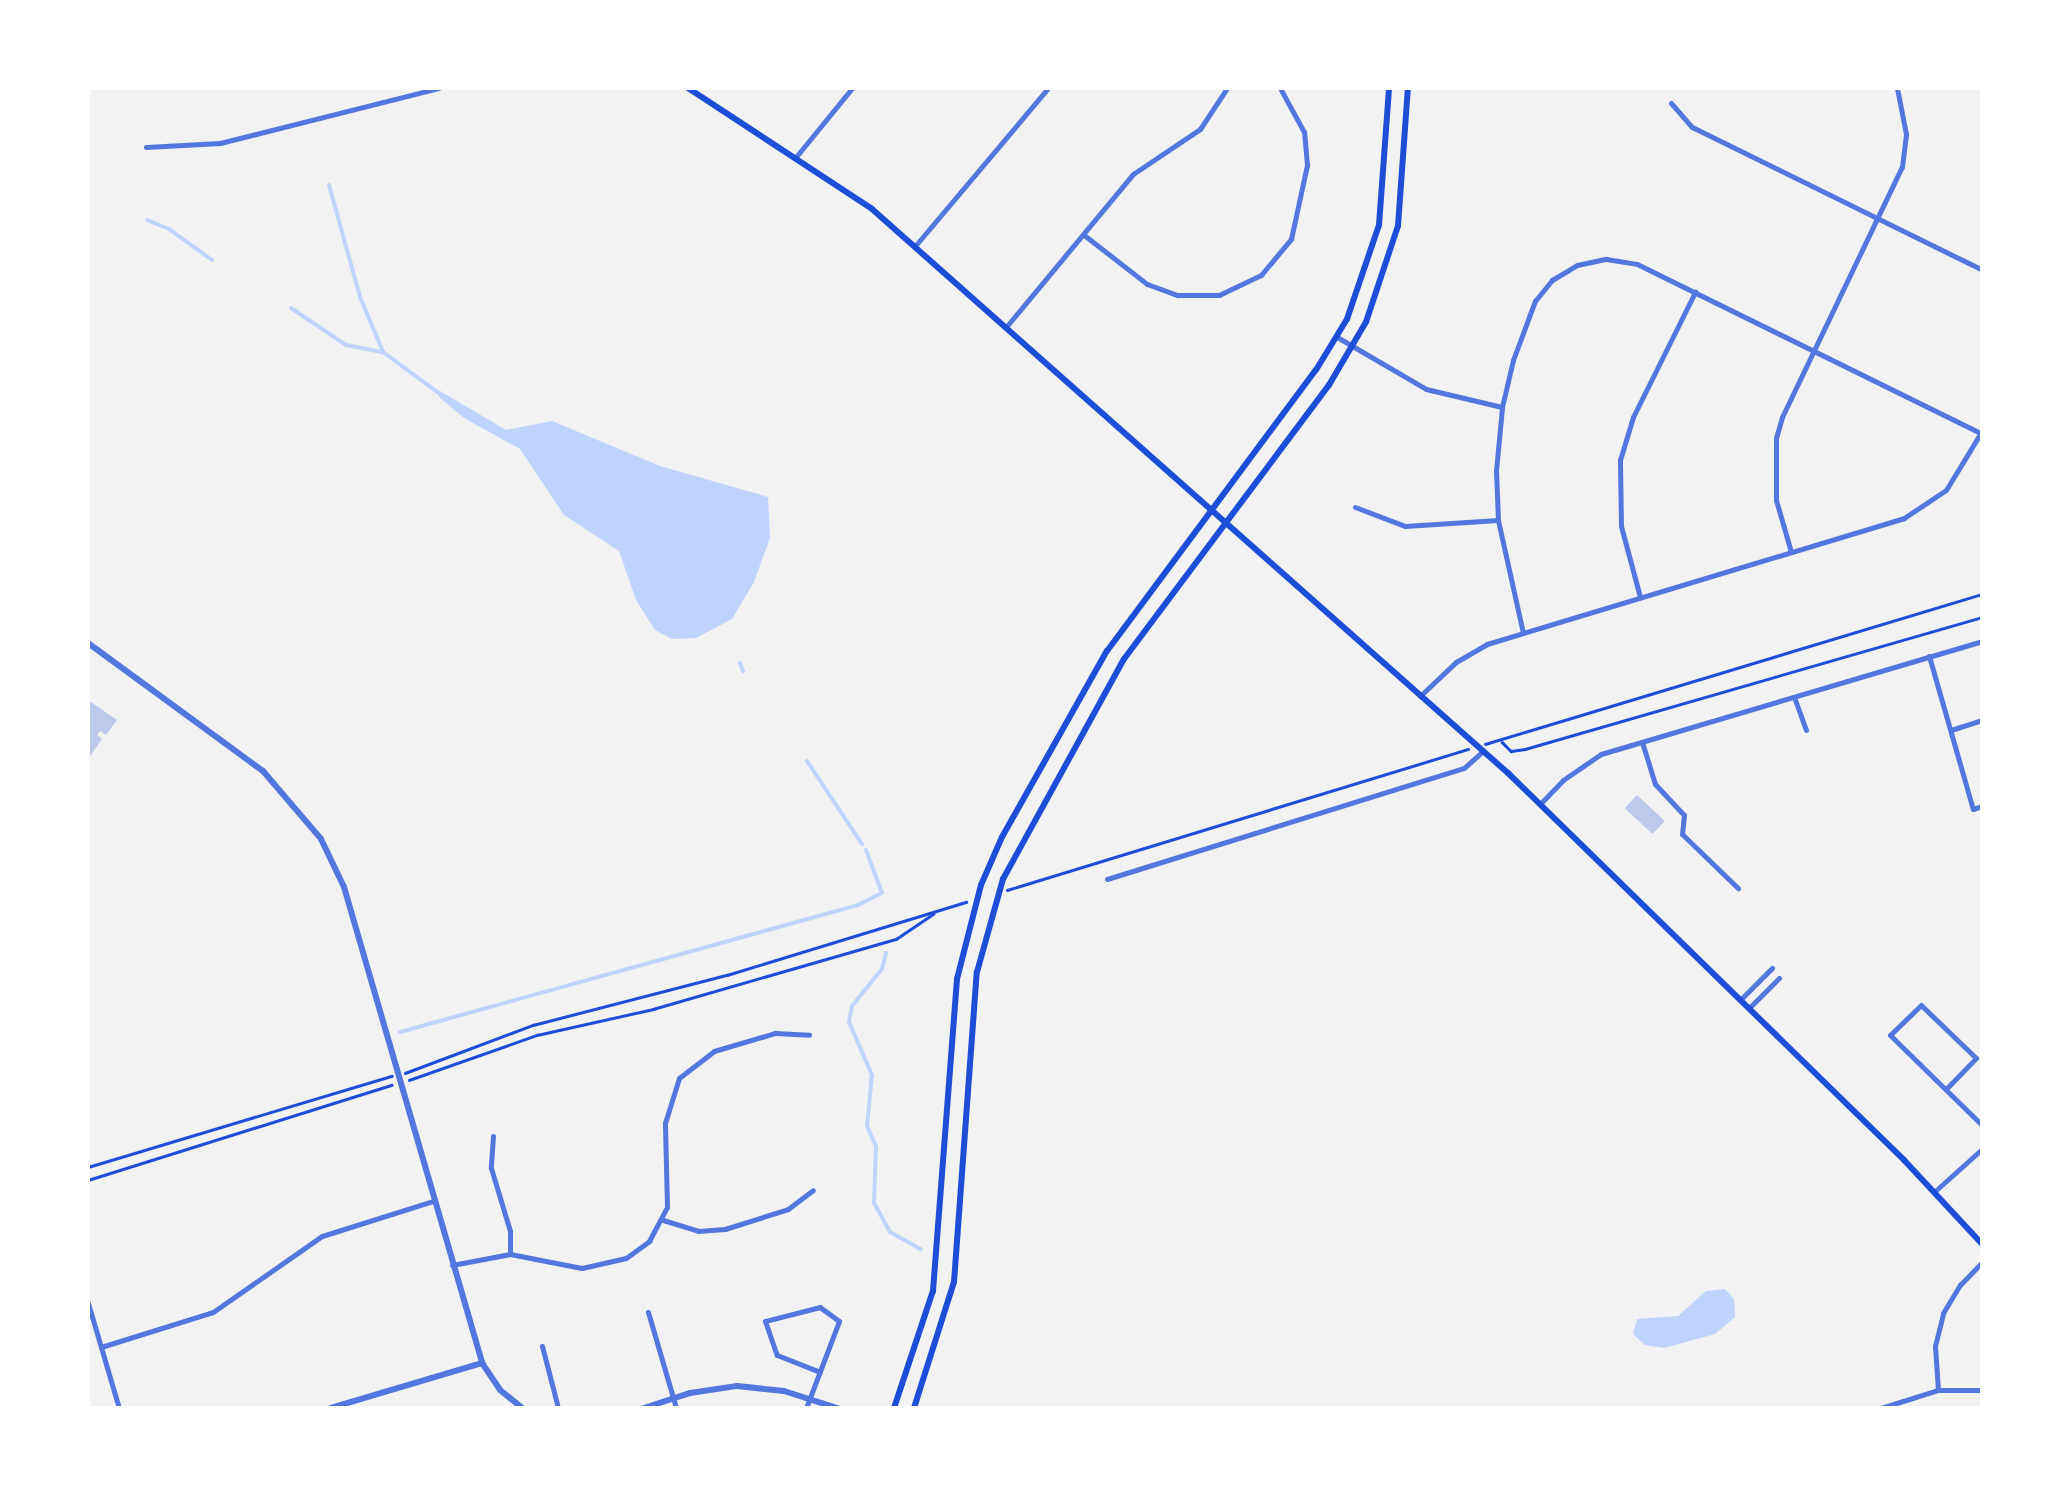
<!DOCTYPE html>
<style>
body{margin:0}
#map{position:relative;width:2070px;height:1496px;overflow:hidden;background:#f2f2f2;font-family:Rubik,sans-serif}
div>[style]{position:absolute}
.water>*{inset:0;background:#bfd3fe}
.stream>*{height:4px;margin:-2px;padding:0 2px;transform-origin:2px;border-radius:2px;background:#bfd3fe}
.building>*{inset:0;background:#bdc9ec;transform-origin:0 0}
.path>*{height:2.5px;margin:-1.25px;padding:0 1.25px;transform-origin:1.25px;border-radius:1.25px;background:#1d4ed8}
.minor>*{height:5px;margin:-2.5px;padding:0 2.5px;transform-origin:2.5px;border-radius:2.5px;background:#5277de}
.tertiary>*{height:6px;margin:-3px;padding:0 3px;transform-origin:3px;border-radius:3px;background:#5277de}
.secondary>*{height:6px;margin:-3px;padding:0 3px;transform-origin:3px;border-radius:3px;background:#1d4ed8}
span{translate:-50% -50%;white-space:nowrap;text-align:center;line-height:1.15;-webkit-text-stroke:9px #fff;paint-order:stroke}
.frame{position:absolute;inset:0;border:90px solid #fff;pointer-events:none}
</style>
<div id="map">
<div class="water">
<i style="clip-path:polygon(440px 391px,506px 430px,552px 421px,660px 466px,768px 497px,770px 538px,754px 582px,732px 619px,696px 638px,672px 639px,655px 630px,636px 600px,619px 551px,564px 515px,520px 449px,464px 418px,439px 397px)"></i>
<i style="clip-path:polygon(1725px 1289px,1734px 1299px,1735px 1317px,1715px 1334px,1664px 1348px,1645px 1345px,1633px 1334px,1637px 1319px,1678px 1316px,1706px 1291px)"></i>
</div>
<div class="stream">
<i style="left:329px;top:185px;width:116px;rotate:74.5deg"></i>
<i style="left:360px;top:297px;width:60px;rotate:67.3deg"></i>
<i style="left:383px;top:352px;width:71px;rotate:36.4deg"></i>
<i style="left:147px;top:220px;width:24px;rotate:22deg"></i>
<i style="left:169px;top:229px;width:53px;rotate:35.8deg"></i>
<i style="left:291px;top:308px;width:66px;rotate:33.9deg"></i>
<i style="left:346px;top:345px;width:38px;rotate:11deg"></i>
<i style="left:740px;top:663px;width:9px;rotate:69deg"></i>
<i style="left:807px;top:761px;width:100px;rotate:56.5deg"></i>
<i style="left:886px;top:953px;width:16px;rotate:104deg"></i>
<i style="left:882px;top:969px;width:48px;rotate:129deg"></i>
<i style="left:852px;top:1006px;width:16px;rotate:101deg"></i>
<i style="left:849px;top:1022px;width:58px;rotate:66.5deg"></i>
<i style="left:872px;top:1075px;width:51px;rotate:95.6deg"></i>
<i style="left:867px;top:1126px;width:22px;rotate:66deg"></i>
<i style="left:876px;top:1146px;width:57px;rotate:92deg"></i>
<i style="left:874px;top:1203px;width:33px;rotate:61deg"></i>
<i style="left:890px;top:1232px;width:35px;rotate:29deg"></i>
<i style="left:400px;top:1032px;width:475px;rotate:-15.5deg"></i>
<i style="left:858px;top:905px;width:27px;rotate:-27deg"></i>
<i style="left:882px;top:893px;width:46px;rotate:-110.4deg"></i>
</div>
<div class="building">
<i style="clip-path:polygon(88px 700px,117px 720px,106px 735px,100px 731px,97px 735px,102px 739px,88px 759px)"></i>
<i style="left:1637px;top:795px;width:38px;height:18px;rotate:43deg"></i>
</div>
<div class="path">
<i style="left:1502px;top:742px;width:13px;rotate:45deg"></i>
<i style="left:1511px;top:751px;width:14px;rotate:-8deg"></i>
<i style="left:1525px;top:749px;width:476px;rotate:-16.1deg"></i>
<i style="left:1485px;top:744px;width:519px;rotate:-16.79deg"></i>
<i style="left:1007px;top:890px;width:482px;rotate:-17deg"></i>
<i style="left:405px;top:1073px;width:137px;rotate:-20.6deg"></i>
<i style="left:533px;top:1025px;width:200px;rotate:-14.5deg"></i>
<i style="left:727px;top:975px;width:250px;rotate:-17deg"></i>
<i style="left:409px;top:1080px;width:136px;rotate:-19.4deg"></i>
<i style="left:537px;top:1035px;width:119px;rotate:-12.6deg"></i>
<i style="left:653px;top:1009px;width:253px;rotate:-16.1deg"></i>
<i style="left:896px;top:939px;width:45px;rotate:-34deg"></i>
<i style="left:88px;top:1167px;width:317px;rotate:-16.7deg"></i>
<i style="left:88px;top:1180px;width:318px;rotate:-17.4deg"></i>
</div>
<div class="minor">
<i style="left:1671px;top:103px;width:32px;rotate:49deg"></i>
<i style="left:1692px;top:127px;width:323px;rotate:26.2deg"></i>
<i style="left:146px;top:147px;width:74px;rotate:-3.1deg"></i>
<i style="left:220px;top:143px;width:226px;rotate:-14.1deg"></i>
<i style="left:795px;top:158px;width:90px;rotate:-50.8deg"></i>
<i style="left:1084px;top:235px;width:80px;rotate:37.9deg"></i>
<i style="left:1147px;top:284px;width:33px;rotate:20deg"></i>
<i style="left:1178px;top:295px;width:41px"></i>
<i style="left:1219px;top:295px;width:47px;rotate:-25.5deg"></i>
<i style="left:1261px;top:275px;width:47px;rotate:-50.2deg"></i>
<i style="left:1291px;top:239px;width:76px;rotate:-77.8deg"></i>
<i style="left:1307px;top:165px;width:33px;rotate:-95deg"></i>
<i style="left:1304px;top:132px;width:50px;rotate:-118.6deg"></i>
<i style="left:915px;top:246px;width:207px;rotate:-49.9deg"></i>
<i style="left:1006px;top:327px;width:199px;rotate:-50.3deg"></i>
<i style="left:1133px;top:174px;width:81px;rotate:-33.9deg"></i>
<i style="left:1200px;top:129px;width:49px;rotate:-56.6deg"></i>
<i style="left:1337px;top:337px;width:103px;rotate:30.3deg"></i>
<i style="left:1426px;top:389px;width:78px;rotate:13.3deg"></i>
<i style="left:1355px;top:507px;width:53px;rotate:20.8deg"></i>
<i style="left:1405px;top:526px;width:93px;rotate:-3.7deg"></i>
<i style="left:1791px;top:552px;width:54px;rotate:-106.1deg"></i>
<i style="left:1776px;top:500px;width:62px;rotate:-90deg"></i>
<i style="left:1776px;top:438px;width:22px;rotate:-74deg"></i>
<i style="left:1782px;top:417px;width:277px;rotate:-64.4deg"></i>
<i style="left:1902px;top:167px;width:33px;rotate:-83deg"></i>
<i style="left:1906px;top:134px;width:47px;rotate:-101.1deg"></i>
<i style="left:1640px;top:597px;width:73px;rotate:-105deg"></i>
<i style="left:1621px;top:526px;width:66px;rotate:-90.9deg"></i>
<i style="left:1620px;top:460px;width:45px;rotate:-73.2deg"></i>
<i style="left:1633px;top:417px;width:140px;rotate:-63.6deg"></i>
<i style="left:1523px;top:633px;width:116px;rotate:-102.5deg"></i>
<i style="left:1498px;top:520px;width:49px;rotate:-92.3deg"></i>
<i style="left:1496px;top:471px;width:64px;rotate:-84.6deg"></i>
<i style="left:1502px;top:407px;width:48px;rotate:-76.8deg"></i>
<i style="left:1513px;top:360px;width:63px;rotate:-69.6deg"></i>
<i style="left:1535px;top:301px;width:27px;rotate:-51deg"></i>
<i style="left:1552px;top:280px;width:29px;rotate:-31deg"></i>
<i style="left:1577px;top:265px;width:30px;rotate:-12deg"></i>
<i style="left:1606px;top:259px;width:31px;rotate:9deg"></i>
<i style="left:1637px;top:264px;width:385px;rotate:26.2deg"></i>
<i style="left:1929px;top:656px;width:159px;rotate:74deg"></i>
<i style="left:1973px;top:809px;width:9px;rotate:-18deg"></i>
<i style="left:1420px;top:696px;width:50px;rotate:-43.4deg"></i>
<i style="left:1456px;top:662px;width:36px;rotate:-30deg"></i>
<i style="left:1487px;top:644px;width:436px;rotate:-16.8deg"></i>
<i style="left:1904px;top:518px;width:50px;rotate:-33.7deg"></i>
<i style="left:1946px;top:490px;width:66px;rotate:-58.7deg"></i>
<i style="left:1794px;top:697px;width:35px;rotate:70deg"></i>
<i style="left:1951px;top:730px;width:33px;rotate:-18deg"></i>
<i style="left:1642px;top:742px;width:44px;rotate:72.8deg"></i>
<i style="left:1655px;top:784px;width:42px;rotate:46.9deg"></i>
<i style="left:1684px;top:815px;width:19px;rotate:96deg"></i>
<i style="left:1682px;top:834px;width:78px;rotate:44deg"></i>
<i style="left:1540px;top:804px;width:33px;rotate:-46deg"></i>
<i style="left:1563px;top:780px;width:46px;rotate:-34.4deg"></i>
<i style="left:1601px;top:754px;width:397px;rotate:-16.5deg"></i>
<i style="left:1107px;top:879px;width:374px;rotate:-17.3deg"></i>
<i style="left:1464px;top:768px;width:25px;rotate:-42deg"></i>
<i style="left:1741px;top:999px;width:44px;rotate:-45deg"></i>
<i style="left:1750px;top:1007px;width:41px;rotate:-45deg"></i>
<i style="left:1946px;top:1089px;width:43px;rotate:-45.9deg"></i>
<i style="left:1976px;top:1058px;width:76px;rotate:-136.1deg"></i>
<i style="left:1921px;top:1005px;width:43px;rotate:135.9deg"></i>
<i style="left:1890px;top:1035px;width:129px;rotate:44.4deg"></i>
<i style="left:493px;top:1136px;width:32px;rotate:94deg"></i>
<i style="left:491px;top:1168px;width:66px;rotate:73.2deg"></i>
<i style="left:510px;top:1231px;width:23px;rotate:90deg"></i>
<i style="left:1934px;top:1192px;width:64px;rotate:-41.9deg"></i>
<i style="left:663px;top:1220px;width:37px;rotate:17deg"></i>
<i style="left:698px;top:1231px;width:27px;rotate:-4deg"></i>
<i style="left:725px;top:1229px;width:66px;rotate:-17.6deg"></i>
<i style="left:788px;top:1209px;width:31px;rotate:-37deg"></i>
<i style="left:452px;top:1265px;width:59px;rotate:-10.7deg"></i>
<i style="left:510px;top:1254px;width:73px;rotate:11deg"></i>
<i style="left:582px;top:1268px;width:45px;rotate:-12.8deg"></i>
<i style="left:626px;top:1258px;width:29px;rotate:-36deg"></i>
<i style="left:649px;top:1241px;width:38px;rotate:-62deg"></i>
<i style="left:667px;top:1207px;width:84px;rotate:-91.4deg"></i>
<i style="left:665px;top:1123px;width:47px;rotate:-72.7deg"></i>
<i style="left:679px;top:1078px;width:44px;rotate:-37.6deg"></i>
<i style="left:714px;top:1051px;width:64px;rotate:-16.4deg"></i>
<i style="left:775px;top:1033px;width:34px;rotate:3deg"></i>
<i style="left:88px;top:1303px;width:109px;rotate:73.6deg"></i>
<i style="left:648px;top:1312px;width:100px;rotate:73.7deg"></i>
<i style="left:542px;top:1346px;width:64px;rotate:75.5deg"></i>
<i style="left:101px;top:1347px;width:117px;rotate:-17.4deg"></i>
<i style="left:213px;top:1312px;width:133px;rotate:-34.9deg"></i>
<i style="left:322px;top:1236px;width:116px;rotate:-17.5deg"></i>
<i style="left:1938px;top:1390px;width:44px;rotate:-93.9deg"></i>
<i style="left:1935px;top:1346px;width:34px;rotate:-76deg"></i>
<i style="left:1943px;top:1313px;width:33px;rotate:-59deg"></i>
<i style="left:1960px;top:1285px;width:32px;rotate:-46deg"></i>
<i style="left:806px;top:1408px;width:93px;rotate:-69.2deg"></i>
<i style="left:839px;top:1321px;width:24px;rotate:-144deg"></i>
<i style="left:820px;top:1307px;width:57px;rotate:165.7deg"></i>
<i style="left:765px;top:1321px;width:36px;rotate:71deg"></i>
<i style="left:777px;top:1355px;width:46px;rotate:21.6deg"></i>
<i style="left:1881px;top:1408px;width:60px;rotate:-17.5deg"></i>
<i style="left:1938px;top:1390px;width:44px"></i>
</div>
<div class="tertiary">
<i style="left:88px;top:643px;width:217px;rotate:36.2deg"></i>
<i style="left:263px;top:771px;width:89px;rotate:49.5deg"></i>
<i style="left:321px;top:839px;width:53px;rotate:64.4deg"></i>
<i style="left:344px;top:887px;width:496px;rotate:73.8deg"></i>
<i style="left:482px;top:1363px;width:32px;rotate:56deg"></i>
<i style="left:500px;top:1390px;width:28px;rotate:39deg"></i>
<i style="left:331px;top:1408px;width:158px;rotate:-16.6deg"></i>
<i style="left:644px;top:1408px;width:48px;rotate:-18.1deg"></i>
<i style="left:690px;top:1393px;width:48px;rotate:-8.5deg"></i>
<i style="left:737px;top:1386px;width:47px;rotate:6.1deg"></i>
<i style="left:784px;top:1391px;width:56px;rotate:17.8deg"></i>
</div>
<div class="secondary">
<i style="left:688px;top:88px;width:220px;rotate:33.3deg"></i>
<i style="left:872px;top:209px;width:850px;rotate:41.57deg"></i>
<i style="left:1508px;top:773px;width:554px;rotate:44.34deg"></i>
<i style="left:1904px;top:1160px;width:115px;rotate:47.1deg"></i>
<i style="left:894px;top:1408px;width:123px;rotate:-71.6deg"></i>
<i style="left:933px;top:1291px;width:313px;rotate:-85.6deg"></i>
<i style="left:957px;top:979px;width:97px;rotate:-75.7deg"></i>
<i style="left:981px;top:885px;width:52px;rotate:-66.4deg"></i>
<i style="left:1002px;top:837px;width:214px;rotate:-60.6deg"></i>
<i style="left:1107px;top:651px;width:350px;rotate:-53.4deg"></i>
<i style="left:1316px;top:370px;width:60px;rotate:-58.7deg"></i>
<i style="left:1347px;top:319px;width:99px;rotate:-71.2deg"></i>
<i style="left:1379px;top:225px;width:137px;rotate:-85.8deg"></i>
<i style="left:914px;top:1408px;width:132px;rotate:-72.4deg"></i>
<i style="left:954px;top:1282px;width:311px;rotate:-85.8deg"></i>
<i style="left:977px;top:972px;width:97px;rotate:-74.4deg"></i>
<i style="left:1003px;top:879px;width:251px;rotate:-61.2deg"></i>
<i style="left:1124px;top:659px;width:342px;rotate:-53.2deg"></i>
<i style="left:1329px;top:385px;width:73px;rotate:-59.6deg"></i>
<i style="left:1366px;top:322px;width:101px;rotate:-71.6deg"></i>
<i style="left:1398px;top:226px;width:138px;rotate:-85.9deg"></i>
</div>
<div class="frame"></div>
</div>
